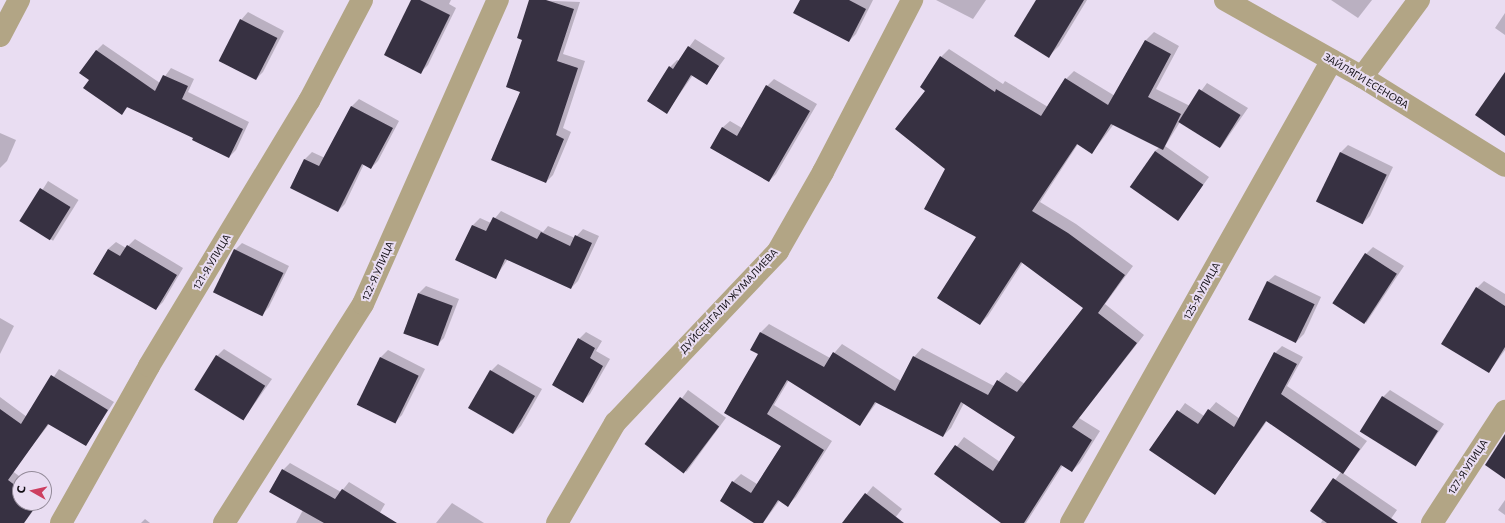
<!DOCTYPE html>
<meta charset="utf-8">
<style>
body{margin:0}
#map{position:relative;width:1505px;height:523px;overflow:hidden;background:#e9ddf2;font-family:Commissioner,sans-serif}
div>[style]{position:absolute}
.shadow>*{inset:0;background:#0003;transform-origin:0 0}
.building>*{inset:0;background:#373142;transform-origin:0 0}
.minor>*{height:22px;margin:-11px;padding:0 11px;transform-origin:11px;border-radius:11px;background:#b2a585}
span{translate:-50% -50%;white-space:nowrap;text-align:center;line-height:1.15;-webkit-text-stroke:4px #e9ddf2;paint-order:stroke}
.street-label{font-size:10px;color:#110e14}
.north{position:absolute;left:12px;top:471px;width:40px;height:40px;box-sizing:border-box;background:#e9ddf2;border:1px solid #938a99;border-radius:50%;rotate:278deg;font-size:11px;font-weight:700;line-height:16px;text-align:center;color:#110e14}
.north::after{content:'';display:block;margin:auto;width:14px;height:18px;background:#cd3e60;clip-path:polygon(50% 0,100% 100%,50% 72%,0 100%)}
</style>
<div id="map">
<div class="shadow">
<i style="clip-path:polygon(413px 0,451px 0,449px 4px,456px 8px,428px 65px,421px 72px)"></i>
<i style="clip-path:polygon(530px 0,580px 2px,563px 54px,585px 61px,563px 128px,571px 132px,553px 175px,546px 182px,522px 91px,523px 39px)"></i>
<i style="clip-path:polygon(801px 0,873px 0,856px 34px,849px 41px)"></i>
<i style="clip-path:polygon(936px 0,986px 0,973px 19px)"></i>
<i style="clip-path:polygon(1037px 0,1087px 0,1059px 46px,1049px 56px)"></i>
<i style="clip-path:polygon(1331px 0,1372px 0,1358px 18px)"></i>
<i style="clip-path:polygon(248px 12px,284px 31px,263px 72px,256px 79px,220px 61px,241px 20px)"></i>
<i style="clip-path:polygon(1505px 13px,1505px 35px,1495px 28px)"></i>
<i style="clip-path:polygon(1154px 32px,1179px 46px,1156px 89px,1190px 106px,1207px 83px,1248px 108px,1221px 147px,1180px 122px,1165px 146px,1209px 177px,1177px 220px,1155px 151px,1160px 147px,1114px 124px,1092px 153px,1078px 144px,1040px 202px,1076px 224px,1133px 266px,1105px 304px,1144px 335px,1079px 418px,1100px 431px,1080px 463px,1072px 471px,1063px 465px,1026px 523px,1003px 523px,936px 474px,964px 437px,1000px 462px,1017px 436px,964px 403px,951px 428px,943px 436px,877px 402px,860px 425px,789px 380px,774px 405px,832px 441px,796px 497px,788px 505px,780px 500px,763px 523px,756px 523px,733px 482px,741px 474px,757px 484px,782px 445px,725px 412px,759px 354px,761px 332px,769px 324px,830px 358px,842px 344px,901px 381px,914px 357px,922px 348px,994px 386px,1006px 372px,1025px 384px,1085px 307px,1023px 262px,988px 316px,980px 324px,977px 237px,946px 169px,927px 90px,941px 57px,949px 49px,1003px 84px,1005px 81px,1048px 107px,1066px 79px,1074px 71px,1115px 96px,1146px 40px)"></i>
<i style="clip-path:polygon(695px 39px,725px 58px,706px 84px,693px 75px,667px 112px,670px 67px,677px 60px,679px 61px)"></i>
<i style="clip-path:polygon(103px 44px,160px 83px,171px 68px,194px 79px,188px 92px,249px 122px,236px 150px,229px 157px,194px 137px,128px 107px,121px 113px,90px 80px,96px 51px)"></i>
<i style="clip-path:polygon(774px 79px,817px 104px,776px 174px,769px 181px,722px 128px,730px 121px,742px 128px,767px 86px)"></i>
<i style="clip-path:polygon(359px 99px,399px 121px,378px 161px,371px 168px,364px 164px,345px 204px,338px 211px,291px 188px,305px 159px,312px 152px,325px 158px,352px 106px)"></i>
<i style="clip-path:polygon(0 133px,16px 140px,7px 161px,0 168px)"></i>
<i style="clip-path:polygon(1348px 145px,1393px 167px,1370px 216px,1363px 223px,1317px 201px,1341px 152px)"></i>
<i style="left:48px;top:181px;width:36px;height:48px;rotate:32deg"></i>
<i style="clip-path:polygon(501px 211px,543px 232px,548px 226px,575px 238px,583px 229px,599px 236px,578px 281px,571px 288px,508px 259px,495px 278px,473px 225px,480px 218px,491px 223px)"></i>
<i style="clip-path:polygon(135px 239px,183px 268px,163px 302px,156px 309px,108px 249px,116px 242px,126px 248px)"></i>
<i style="clip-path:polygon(242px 243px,289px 266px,269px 307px,262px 315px,235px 250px)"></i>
<i style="clip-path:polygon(1373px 247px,1404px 266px,1366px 323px,1366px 254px)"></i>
<i style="clip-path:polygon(1275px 275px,1321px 297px,1304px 334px,1297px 341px,1267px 282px)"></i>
<i style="clip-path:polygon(1484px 281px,1505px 294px,1505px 350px,1489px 372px,1477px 288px)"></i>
<i style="clip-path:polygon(426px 286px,459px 299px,444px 338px,437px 345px,404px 332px,419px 293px)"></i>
<i style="clip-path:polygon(0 318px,14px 326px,0 354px)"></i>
<i style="clip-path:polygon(586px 332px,602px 341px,596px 351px,610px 359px,590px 394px,583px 401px,579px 339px)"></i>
<i style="clip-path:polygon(1282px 346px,1303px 357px,1287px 386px,1367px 441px,1343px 473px,1397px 510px,1388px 523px,1321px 523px,1323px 519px,1312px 511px,1341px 472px,1267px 421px,1215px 494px,1151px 450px,1185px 403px,1204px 416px,1216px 402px,1240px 419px,1275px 353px)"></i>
<i style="clip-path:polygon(224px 349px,272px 379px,243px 420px,217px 356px)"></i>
<i style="clip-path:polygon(388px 350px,425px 369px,402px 415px,395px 422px,381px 357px)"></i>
<i style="clip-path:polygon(498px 364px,542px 389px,521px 426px,514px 433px,491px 371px)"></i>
<i style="clip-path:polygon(59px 369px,114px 402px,85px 445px,50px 423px,21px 460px,0 445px,0 397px,27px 417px)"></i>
<i style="left:688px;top:390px;width:47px;height:67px;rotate:36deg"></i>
<i style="clip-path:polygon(1390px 390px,1444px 424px,1416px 465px,1383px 397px)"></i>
<i style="clip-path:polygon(290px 463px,341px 492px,349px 482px,385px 504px,374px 523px,296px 523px,303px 510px,283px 470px)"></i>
<i style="clip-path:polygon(7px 467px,23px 479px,20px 479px,20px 503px,39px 503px,24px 523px,0 523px,0 474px)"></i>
<i style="clip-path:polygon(873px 486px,902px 509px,891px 523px,843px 523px)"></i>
<i style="clip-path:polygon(1505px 500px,1505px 515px,1498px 510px)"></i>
<i style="clip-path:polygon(452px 503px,484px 523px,436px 523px)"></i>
<i style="clip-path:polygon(145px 519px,150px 523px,141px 523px)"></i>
</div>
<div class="building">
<i style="clip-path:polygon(411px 0,420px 0,450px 15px,421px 74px,384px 55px)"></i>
<i style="clip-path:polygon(529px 0,546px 0,574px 9px,557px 61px,578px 68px,556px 135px,564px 139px,546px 183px,491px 160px,520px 92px,506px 87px,522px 40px,517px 38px)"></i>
<i style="clip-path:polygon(800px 0,849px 0,866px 9px,849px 42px,793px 13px)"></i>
<i style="clip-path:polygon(1036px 0,1084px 0,1049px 58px,1014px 36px)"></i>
<i style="left:240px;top:19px;width:42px;height:47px;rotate:27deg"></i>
<i style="clip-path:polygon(1145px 40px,1171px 54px,1148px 97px,1181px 114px,1163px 150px,1111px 124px,1092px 154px,1077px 144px,1032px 211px,1068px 233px,1125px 275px,1098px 313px,1137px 343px,1072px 427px,1092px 440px,1072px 472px,1061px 465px,1024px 523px,1001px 523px,934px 474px,955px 445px,993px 471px,1015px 437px,961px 402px,943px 437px,875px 402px,860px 426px,787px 380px,767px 414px,824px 450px,788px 507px,778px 500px,763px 523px,754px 523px,720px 501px,732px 481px,751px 493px,781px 446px,724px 413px,758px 354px,750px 350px,760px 332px,824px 367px,833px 352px,895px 391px,913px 356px,988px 395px,997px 380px,1017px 392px,1083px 308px,1021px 262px,980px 325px,937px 298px,976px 237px,924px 209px,945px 169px,895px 129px,925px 91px,920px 87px,940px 56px,995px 92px,996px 89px,1041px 116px,1065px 78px,1108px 105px)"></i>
<i style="clip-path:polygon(688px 46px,719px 66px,707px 85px,691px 75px,667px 114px,647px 101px,669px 66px,673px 69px)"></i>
<i style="clip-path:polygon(96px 50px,155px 91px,163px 75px,188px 86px,182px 99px,243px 129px,229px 158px,192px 140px,193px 138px,127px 107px,122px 115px,83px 88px,89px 80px,79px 73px)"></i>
<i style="clip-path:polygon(1505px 72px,1505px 136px,1475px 115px)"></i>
<i style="clip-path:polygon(766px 85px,810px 111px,769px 182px,710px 148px,722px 127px,737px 136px)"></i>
<i style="left:1199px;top:89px;width:49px;height:39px;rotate:32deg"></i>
<i style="clip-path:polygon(351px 106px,393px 128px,371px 169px,362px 164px,338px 212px,290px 188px,304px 159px,319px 166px)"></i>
<i style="left:1155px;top:151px;width:59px;height:44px;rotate:35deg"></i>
<i style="left:1340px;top:152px;width:52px;height:55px;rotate:26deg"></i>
<i style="left:40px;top:188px;width:36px;height:39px;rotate:32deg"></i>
<i style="clip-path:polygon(493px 217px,537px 239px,541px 232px,570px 246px,575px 235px,592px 243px,571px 289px,505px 259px,496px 279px,455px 260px,472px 225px,486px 231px)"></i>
<i style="clip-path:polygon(127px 245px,177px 275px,156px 310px,93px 274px,108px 249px,120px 256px)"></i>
<i style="left:234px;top:249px;width:55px;height:48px;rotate:26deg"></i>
<i style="left:1365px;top:253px;width:38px;height:60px;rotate:33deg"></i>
<i style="left:1267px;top:281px;width:53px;height:43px;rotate:26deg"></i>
<i style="clip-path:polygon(1476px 287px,1505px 306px,1505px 347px,1489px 373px,1441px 344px)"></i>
<i style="left:418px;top:293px;width:37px;height:43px;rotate:20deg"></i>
<i style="clip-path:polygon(578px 338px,595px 348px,590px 358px,603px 366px,583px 403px,552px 385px)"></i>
<i style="clip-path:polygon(1274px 352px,1297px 364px,1281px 394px,1360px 449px,1343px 474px,1266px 421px,1215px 495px,1149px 450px,1177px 410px,1198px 424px,1208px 409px,1234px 427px)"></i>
<i style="left:216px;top:355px;width:58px;height:41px;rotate:32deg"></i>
<i style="left:380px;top:357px;width:43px;height:53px;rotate:26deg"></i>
<i style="left:490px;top:370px;width:52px;height:44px;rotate:30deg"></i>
<i style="clip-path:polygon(51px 375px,108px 410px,86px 446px,48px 424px,8px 480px,20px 489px,20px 503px,38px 503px,24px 523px,0 523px,0 409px,21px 424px)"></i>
<i style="left:1382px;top:396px;width:66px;height:42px;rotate:32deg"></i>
<i style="left:680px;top:397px;width:49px;height:59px;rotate:37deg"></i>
<i style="clip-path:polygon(1505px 434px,1505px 479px,1485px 465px)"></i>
<i style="clip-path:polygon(282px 469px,335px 499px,342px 489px,397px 523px,324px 523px,269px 492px)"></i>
<i style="clip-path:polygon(1333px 478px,1398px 523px,1327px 523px,1310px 511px)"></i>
<i style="clip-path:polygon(865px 493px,904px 523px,842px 523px)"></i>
</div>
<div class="minor">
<i style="left:1225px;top:0;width:157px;rotate:29.3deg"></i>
<i style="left:1362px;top:77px;width:168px;rotate:31.9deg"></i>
<i style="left:0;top:36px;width:41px;rotate:-62.2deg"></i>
<i style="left:1362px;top:77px;width:96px;rotate:-53.5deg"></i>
<i style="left:61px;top:523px;width:180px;rotate:-60.7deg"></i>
<i style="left:149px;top:366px;width:310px;rotate:-58.9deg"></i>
<i style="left:309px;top:101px;width:114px;rotate:-62.3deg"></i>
<i style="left:224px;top:523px;width:259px;rotate:-57.6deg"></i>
<i style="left:363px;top:304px;width:333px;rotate:-66.1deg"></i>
<i style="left:557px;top:523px;width:116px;rotate:-59.9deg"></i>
<i style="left:615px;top:423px;width:237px;rotate:-46.5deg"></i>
<i style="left:778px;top:251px;width:91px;rotate:-60.3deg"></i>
<i style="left:823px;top:172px;width:194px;rotate:-62.6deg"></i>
<i style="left:1071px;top:523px;width:531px;rotate:-60.59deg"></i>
<i style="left:1432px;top:523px;width:134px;rotate:-56.9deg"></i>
</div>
<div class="street-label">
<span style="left:1366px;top:81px;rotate:31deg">ЗАЙЛЯГИ ЕСЕНОВА</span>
<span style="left:212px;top:262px;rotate:-59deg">121-Я УЛИЦА</span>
<span style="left:378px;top:271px;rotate:-66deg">122-Я УЛИЦА</span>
<span style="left:1202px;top:291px;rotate:-61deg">125-Я УЛИЦА</span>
<span style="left:729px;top:301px;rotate:-47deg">ДУЙСЕНГАЛИ ЖУМАЛИЕВА</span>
<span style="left:1468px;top:467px;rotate:-57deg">127-Я УЛИЦА</span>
</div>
<div class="north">С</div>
</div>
